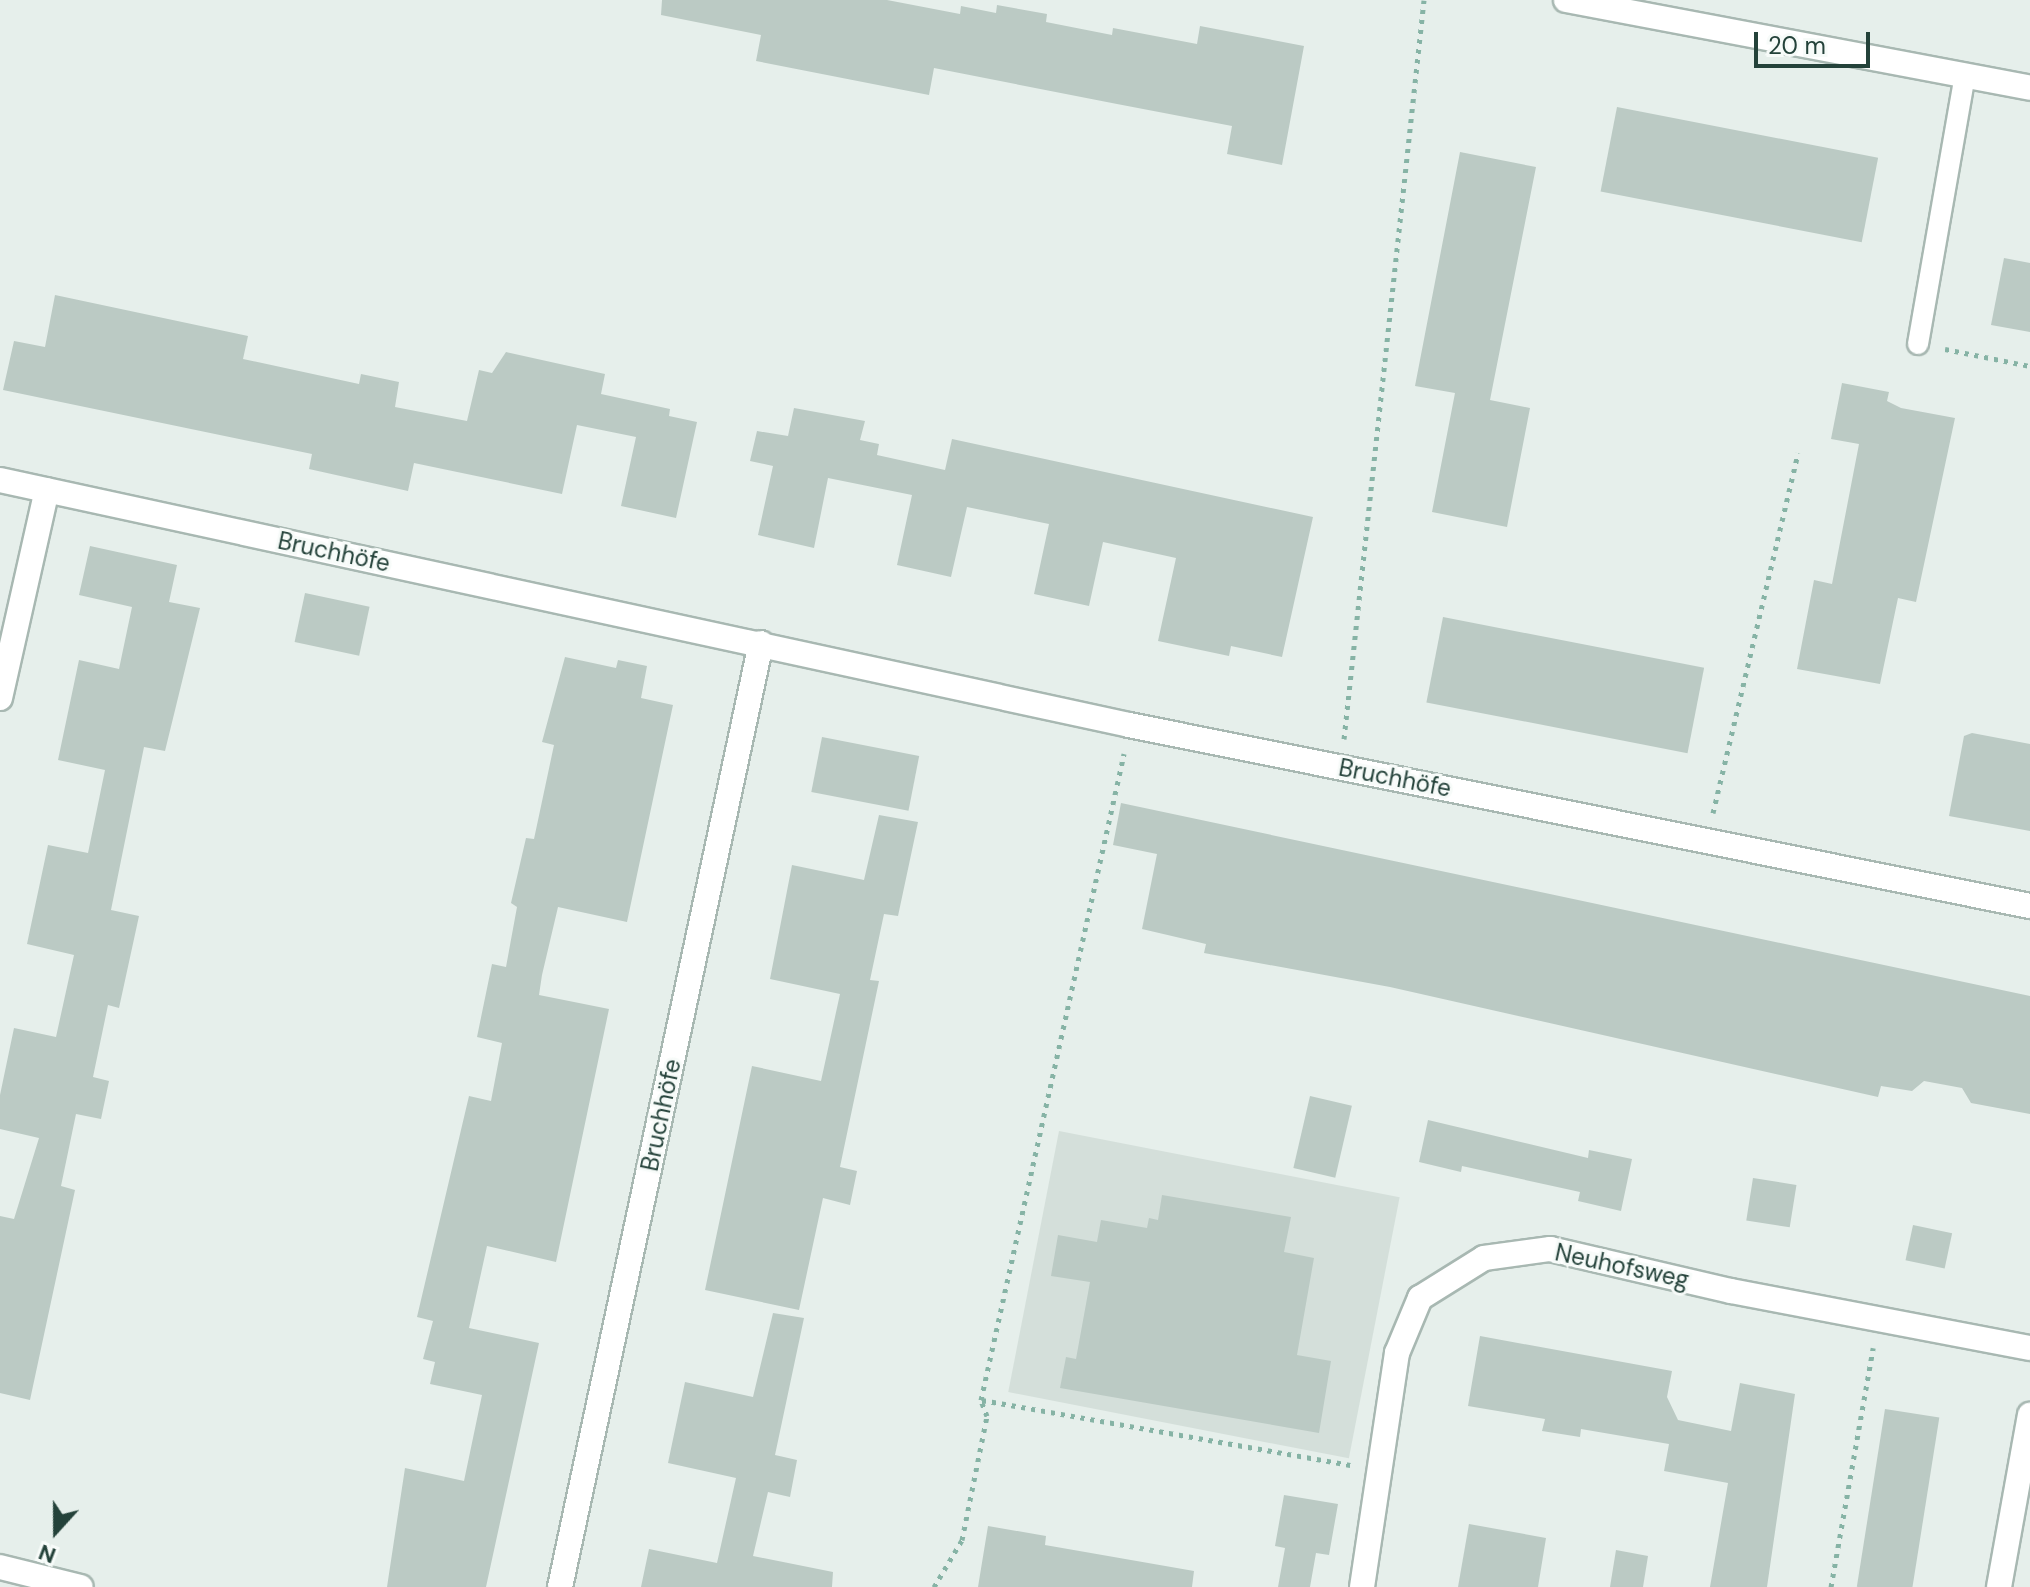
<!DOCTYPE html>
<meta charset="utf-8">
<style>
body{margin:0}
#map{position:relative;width:2030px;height:1587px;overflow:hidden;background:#e6efeb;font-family:"DM Sans",sans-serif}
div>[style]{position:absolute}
.built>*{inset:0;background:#d4dfda;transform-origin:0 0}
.building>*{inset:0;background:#bbcac4;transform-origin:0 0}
.path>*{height:5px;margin-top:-2.5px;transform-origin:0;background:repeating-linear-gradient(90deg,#86b3a5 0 4px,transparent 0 10px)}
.roads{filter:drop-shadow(2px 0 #a8b8b2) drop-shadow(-2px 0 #a8b8b2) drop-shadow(0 2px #a8b8b2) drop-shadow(0 -2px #a8b8b2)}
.lane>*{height:20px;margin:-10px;padding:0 10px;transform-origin:10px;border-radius:10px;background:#fff}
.street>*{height:24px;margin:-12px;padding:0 12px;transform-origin:12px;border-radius:12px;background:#fff}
span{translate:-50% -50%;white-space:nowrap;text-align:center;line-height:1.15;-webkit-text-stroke:6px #f7fbf9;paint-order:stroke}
.street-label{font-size:24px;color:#24423a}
.north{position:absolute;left:16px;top:1491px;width:80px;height:80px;-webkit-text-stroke:6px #f7fbf9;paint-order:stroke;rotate:201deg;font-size:22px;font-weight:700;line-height:32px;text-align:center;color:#24423a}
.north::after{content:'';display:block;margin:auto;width:28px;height:36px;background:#24423a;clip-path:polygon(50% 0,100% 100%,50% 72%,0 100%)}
.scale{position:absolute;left:1754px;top:32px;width:116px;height:36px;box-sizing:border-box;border:4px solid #24423a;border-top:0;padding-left:10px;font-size:24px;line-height:28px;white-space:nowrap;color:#24423a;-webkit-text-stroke:6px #f7fbf9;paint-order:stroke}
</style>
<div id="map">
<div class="built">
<i style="left:1059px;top:1131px;width:347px;height:266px;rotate:11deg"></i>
</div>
<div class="building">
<i style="clip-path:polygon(662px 0,887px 0,960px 14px,961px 6px,996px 13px,997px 5px,1047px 14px,1046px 22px,1112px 35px,1113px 28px,1197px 44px,1200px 26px,1304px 46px,1282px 165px,1227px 154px,1232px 126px,1117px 104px,934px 68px,929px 95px,756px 61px,761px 35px,661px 15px)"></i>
<i style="left:1617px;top:107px;width:266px;height:86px;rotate:11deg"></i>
<i style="clip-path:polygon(1460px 152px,1536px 167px,1490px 400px,1530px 408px,1507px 527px,1432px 512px,1455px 393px,1415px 386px)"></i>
<i style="clip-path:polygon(2004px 258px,2030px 263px,2030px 332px,1991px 325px)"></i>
<i style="clip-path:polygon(55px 295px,248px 336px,243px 359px,359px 384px,361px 374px,399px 382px,395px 407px,467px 421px,479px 370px,492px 373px,506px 352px,605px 374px,601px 394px,670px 409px,669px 416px,697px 422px,676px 518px,621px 506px,636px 437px,577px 425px,562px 494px,414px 463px,408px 491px,309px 469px,312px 454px,3px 390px,14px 341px,45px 347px)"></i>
<i style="clip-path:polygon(1842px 383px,1889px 392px,1887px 401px,1901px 408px,1955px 418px,1916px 602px,1898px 598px,1880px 684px,1797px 669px,1814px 580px,1832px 584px,1859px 444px,1831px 439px)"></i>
<i style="clip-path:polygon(794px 408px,865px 421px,860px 440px,879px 444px,877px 455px,945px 470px,952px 439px,1313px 517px,1282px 657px,1231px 646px,1229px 656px,1158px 641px,1176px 558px,1103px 542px,1089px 606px,1034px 594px,1049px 524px,967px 507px,951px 577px,897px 565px,912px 495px,828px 478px,814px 548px,758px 535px,773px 466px,750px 461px,757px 431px,788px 436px)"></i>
<i style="clip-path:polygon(90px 546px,177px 565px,169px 602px,200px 608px,165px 751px,144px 747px,111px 910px,139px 916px,119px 1008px,108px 1005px,93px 1077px,109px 1081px,101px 1119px,76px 1114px,61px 1186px,75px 1190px,30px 1400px,0 1393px,0 1216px,14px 1219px,39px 1138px,0 1129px,0 1095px,14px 1028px,56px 1037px,74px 955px,27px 944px,48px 845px,88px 853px,105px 770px,58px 760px,79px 660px,119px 669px,132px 607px,79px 595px)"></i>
<i style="left:305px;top:593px;width:66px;height:50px;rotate:12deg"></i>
<i style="left:1443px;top:617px;width:266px;height:87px;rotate:11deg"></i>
<i style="clip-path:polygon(565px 657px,616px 668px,618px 660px,647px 666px,641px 698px,673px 705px,627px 922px,558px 907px,542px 975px,539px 995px,609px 1009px,556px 1262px,487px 1246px,469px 1328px,539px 1343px,486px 1587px,387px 1587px,405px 1468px,464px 1481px,482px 1395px,430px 1384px,435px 1362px,423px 1359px,433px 1321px,417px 1317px,469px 1096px,491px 1101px,502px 1043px,477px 1037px,492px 964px,506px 967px,517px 907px,511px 903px,526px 838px,534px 839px,554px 745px,542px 742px)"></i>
<i style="clip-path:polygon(1972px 733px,2030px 744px,2030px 831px,1949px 816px,1964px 736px)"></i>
<i style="left:822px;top:737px;width:99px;height:56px;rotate:11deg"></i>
<i style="clip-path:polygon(1121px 803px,2030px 996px,2030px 1114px,1971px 1103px,1962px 1088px,1924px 1081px,1912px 1091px,1881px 1086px,1878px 1097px,1390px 987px,1204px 953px,1206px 944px,1142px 929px,1157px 854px,1113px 845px)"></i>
<i style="clip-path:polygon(879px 815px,918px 822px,898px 916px,884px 914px,870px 980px,879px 981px,840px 1167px,857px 1171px,850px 1205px,823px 1198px,799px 1310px,705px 1290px,752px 1066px,821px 1081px,840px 994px,770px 979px,792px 865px,864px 880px)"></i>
<i style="left:1310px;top:1096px;width:43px;height:74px;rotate:13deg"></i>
<i style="clip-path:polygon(1428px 1120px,1588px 1158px,1589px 1150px,1632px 1159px,1621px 1211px,1578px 1201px,1580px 1192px,1462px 1166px,1461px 1172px,1419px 1162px)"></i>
<i style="left:1753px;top:1178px;width:44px;height:43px;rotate:9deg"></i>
<i style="clip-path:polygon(1162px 1195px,1291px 1217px,1284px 1252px,1314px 1258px,1297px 1355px,1331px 1361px,1319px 1433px,1060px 1388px,1066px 1357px,1076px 1359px,1090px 1282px,1051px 1276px,1058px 1235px,1097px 1242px,1101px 1220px,1147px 1228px,1149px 1218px,1158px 1220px)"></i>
<i style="left:1913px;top:1225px;width:40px;height:36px;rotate:12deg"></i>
<i style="clip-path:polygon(773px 1313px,804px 1318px,775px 1455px,797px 1460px,790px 1497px,768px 1492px,753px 1556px,833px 1572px,832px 1587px,641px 1587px,649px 1549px,717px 1563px,736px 1478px,668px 1463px,685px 1382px,753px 1397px)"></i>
<i style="clip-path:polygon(1480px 1336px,1672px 1371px,1667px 1397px,1678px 1420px,1731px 1431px,1740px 1383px,1795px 1394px,1767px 1587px,1710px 1587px,1728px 1483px,1664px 1471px,1669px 1444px,1581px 1429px,1580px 1437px,1542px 1431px,1545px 1419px,1468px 1406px)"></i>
<i style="left:1885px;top:1409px;width:55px;height:180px;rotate:9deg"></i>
<i style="clip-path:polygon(1284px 1495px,1338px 1504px,1329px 1555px,1316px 1553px,1310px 1587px,1278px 1587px,1285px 1548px,1275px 1546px)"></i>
<i style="clip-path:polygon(1469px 1524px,1546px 1538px,1538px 1587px,1458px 1587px)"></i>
<i style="clip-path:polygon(988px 1526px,1046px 1536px,1045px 1545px,1194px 1571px,1192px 1587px,978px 1587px)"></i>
<i style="clip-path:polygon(1616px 1550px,1648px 1556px,1643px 1587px,1610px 1587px)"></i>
</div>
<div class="path">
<i style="left:1945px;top:349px;width:87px;rotate:11.3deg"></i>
<i style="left:1344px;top:739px;width:743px;rotate:-83.82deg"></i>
<i style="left:1713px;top:813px;width:370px;rotate:-76.7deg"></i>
<i style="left:982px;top:1400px;width:374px;rotate:10deg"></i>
<i style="left:934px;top:1587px;width:55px;rotate:-59.2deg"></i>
<i style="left:962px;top:1540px;width:126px;rotate:-78.6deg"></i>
<i style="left:987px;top:1416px;width:17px;rotate:-111deg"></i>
<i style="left:981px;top:1400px;width:662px;rotate:-77.52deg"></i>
<i style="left:1831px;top:1587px;width:243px;rotate:-80deg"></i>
</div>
<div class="roads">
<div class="lane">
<i style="left:1918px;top:344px;width:272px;rotate:-80.1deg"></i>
</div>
<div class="street">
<i style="left:1566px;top:0;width:472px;rotate:10.7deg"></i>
<i style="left:0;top:480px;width:1155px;rotate:12.24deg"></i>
<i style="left:1129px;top:725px;width:919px;rotate:11.36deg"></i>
<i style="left:0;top:698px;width:213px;rotate:-77.3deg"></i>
<i style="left:0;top:1567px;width:83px;rotate:13.9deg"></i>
<i style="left:560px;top:1587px;width:965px;rotate:-77.98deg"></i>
<i style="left:1362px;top:1587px;width:237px;rotate:-81.5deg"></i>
<i style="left:1397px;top:1353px;width:60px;rotate:-67.3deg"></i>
<i style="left:1420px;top:1298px;width:75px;rotate:-32deg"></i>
<i style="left:1484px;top:1258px;width:67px;rotate:-7.8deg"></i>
<i style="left:1550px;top:1249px;width:186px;rotate:13.1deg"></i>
<i style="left:1731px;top:1291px;width:304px;rotate:10.8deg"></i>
<i style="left:1999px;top:1587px;width:175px;rotate:-79.8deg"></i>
</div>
</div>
<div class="street-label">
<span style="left:334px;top:552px;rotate:12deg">Bruchhöfe</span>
<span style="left:1395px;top:778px;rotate:11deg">Bruchhöfe</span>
<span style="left:661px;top:1115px;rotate:-78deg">Bruchhöfe</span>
<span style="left:1622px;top:1266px;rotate:12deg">Neuhofsweg</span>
</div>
<div class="north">N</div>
<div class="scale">20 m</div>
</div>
